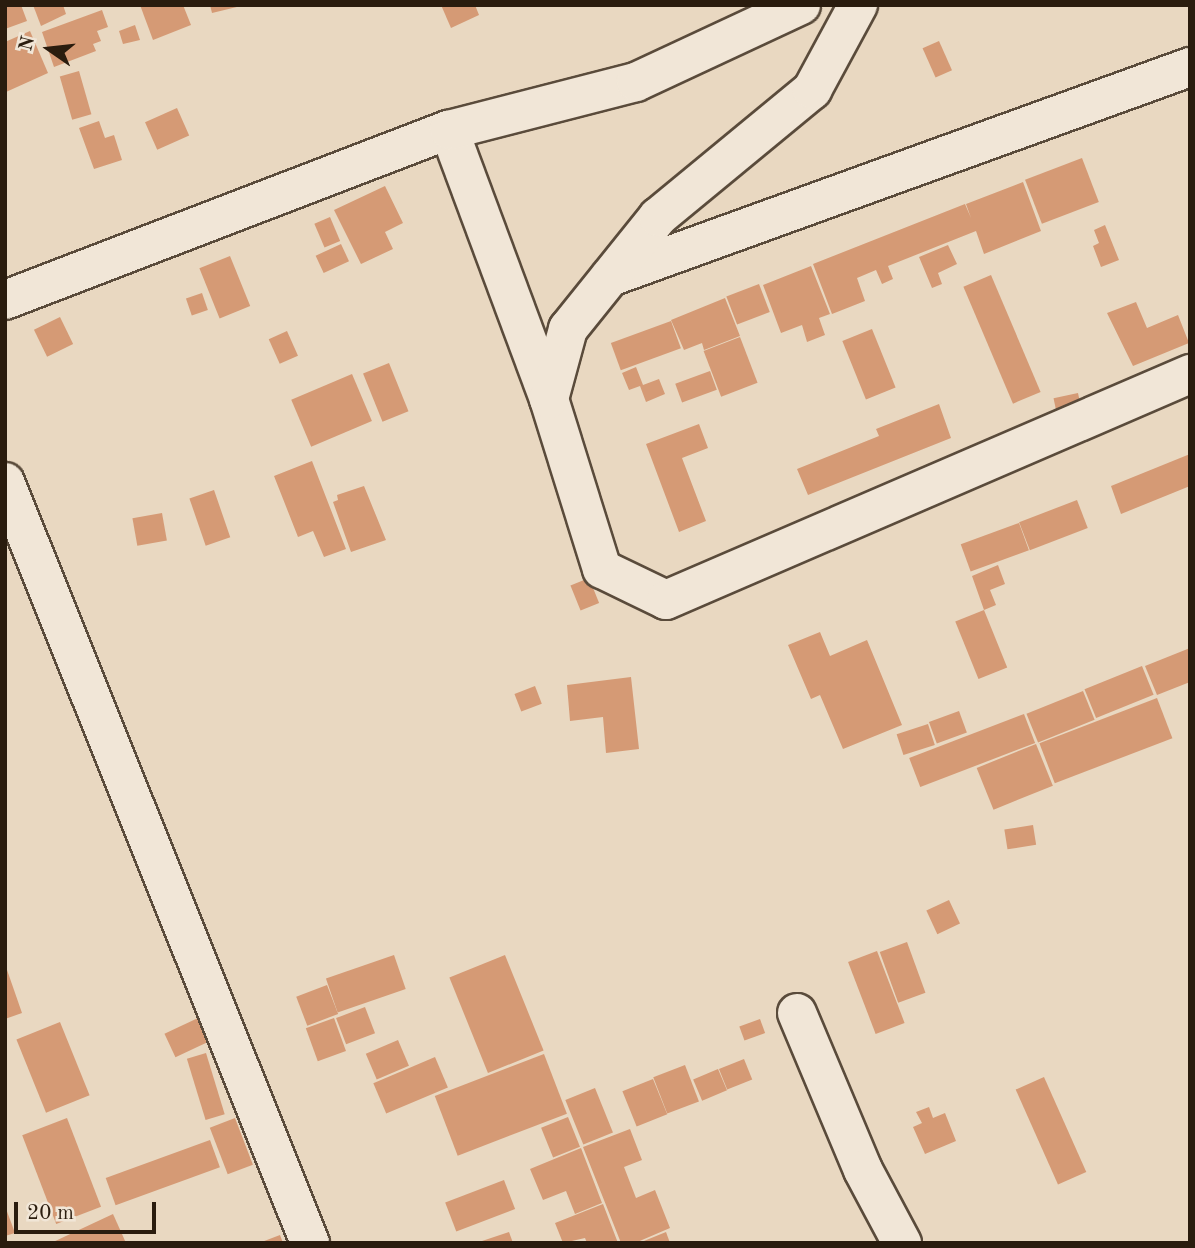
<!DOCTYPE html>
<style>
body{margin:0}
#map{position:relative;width:1195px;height:1248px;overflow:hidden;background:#e9d8c1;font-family:"Old Standard TT",serif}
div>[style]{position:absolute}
.building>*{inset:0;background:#d59a75;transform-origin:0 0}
.roads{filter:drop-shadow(2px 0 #5a4b3b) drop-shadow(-2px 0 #5a4b3b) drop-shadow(0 2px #5a4b3b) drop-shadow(0 -2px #5a4b3b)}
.minor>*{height:38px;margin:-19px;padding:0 19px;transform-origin:19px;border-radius:19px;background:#f1e6d7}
span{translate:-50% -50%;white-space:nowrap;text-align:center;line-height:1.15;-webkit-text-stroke:7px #f1e6d7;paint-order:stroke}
.frame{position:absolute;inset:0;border:7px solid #2a1c0e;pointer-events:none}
.north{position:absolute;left:14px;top:14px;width:70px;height:70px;-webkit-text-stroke:5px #f1e6d7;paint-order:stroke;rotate:284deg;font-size:19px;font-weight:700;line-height:28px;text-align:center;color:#2a1c0e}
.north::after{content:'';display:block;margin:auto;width:24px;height:32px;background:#2a1c0e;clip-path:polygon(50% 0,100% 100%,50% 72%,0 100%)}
.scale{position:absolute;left:14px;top:1202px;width:142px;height:32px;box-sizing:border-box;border:4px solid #2a1c0e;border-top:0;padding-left:9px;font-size:21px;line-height:24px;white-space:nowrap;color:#2a1c0e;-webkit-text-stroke:5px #f1e6d7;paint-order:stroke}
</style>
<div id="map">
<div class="building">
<i style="clip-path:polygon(5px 5px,21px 5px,27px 21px,5px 29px)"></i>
<i style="clip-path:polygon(33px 5px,63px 5px,66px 14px,41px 26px)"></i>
<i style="clip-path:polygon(140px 5px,183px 5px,191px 25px,153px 40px)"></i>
<i style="clip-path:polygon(210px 5px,240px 5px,241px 6px,212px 13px)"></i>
<i style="clip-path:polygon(441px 5px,475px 5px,479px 15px,451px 28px)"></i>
<i style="clip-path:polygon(102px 10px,108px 27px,97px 31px,101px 41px,93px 44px,96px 51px,54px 67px,42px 32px)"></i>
<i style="clip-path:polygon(135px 25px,140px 40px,123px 44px,119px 31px)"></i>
<i style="clip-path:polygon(30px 31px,48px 73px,6px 92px,5px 42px)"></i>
<i style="left:939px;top:41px;width:32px;height:18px;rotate:66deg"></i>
<i style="left:79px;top:71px;width:45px;height:20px;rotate:74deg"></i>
<i style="left:177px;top:108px;width:30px;height:35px;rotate:66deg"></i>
<i style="clip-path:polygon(99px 121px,105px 138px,114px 135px,122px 160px,94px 169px,79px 128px)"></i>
<i style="left:1082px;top:158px;width:47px;height:61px;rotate:69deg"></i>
<i style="clip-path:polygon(1023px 182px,1041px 231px,984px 254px,976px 231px,888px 266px,893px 279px,882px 284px,876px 270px,857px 278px,865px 301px,832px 314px,813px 264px,965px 204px,971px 218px,966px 204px)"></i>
<i style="clip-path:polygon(385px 186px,403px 223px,385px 232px,393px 249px,361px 264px,334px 210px)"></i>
<i style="left:330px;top:217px;width:26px;height:17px;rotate:67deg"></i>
<i style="clip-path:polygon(1105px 225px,1119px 260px,1101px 267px,1093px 246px,1099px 243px,1094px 230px)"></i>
<i style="left:341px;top:244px;width:19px;height:28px;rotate:65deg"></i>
<i style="clip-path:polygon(948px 245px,957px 264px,938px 273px,942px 284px,932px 288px,919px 257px)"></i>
<i style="left:230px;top:256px;width:54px;height:33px;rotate:68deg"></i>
<i style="clip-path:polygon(811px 266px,830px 314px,819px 318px,825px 335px,807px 342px,802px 325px,781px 333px,763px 285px)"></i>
<i style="left:991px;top:275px;width:127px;height:30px;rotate:67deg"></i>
<i style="left:759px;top:284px;width:30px;height:35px;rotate:69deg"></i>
<i style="left:202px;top:293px;width:18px;height:17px;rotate:71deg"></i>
<i style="clip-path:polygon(725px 298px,740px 336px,704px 350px,702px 343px,684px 350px,671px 320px)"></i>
<i style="clip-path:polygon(1136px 302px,1147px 328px,1178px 315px,1189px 343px,1133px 366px,1107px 313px)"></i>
<i style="left:60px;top:317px;width:30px;height:29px;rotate:64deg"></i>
<i style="left:671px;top:321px;width:29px;height:64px;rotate:70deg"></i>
<i style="left:872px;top:329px;width:63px;height:32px;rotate:68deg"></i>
<i style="left:287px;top:331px;width:27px;height:20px;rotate:66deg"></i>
<i style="left:740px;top:337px;width:49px;height:39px;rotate:69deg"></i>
<i style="left:389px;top:363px;width:52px;height:28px;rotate:68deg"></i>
<i style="clip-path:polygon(636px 367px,643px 385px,659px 379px,665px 394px,646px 402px,640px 386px,629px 390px,622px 373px)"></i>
<i style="left:710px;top:371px;width:20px;height:37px;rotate:70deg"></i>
<i style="left:352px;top:374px;width:51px;height:66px;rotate:67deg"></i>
<i style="left:1078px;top:393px;width:14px;height:25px;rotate:78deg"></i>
<i style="clip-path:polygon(939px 404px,951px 438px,808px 495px,797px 469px,879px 436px,876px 429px)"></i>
<i style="clip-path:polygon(699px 424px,708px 448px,682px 458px,706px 521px,679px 532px,646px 444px)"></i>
<i style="clip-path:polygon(1190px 454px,1190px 486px,1121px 514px,1111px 486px)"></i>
<i style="clip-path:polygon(312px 461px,346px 549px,324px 557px,313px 531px,298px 537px,274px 476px)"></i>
<i style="clip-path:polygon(364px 486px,386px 540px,351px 552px,333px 502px,338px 500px,337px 495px)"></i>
<i style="left:214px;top:490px;width:50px;height:26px;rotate:71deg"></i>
<i style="left:1077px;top:500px;width:30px;height:62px;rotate:69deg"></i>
<i style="left:162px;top:513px;width:28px;height:30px;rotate:80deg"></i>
<i style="left:1019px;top:523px;width:29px;height:62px;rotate:70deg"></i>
<i style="clip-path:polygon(998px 565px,1005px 584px,990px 590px,996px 605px,984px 610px,972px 576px)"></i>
<i style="left:589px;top:578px;width:27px;height:20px;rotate:68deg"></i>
<i style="left:984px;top:610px;width:62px;height:31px;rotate:68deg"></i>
<i style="clip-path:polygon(820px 632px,830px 656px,867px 640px,902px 725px,843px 749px,820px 695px,811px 699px,788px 645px)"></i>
<i style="clip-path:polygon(1190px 648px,1190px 682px,1157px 695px,1145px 666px)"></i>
<i style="left:1142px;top:666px;width:31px;height:62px;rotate:68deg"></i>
<i style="clip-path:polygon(631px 677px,639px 749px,606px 753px,603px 717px,570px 721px,567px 685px)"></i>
<i style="left:535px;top:686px;width:19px;height:22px;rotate:69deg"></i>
<i style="left:1083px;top:691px;width:31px;height:61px;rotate:68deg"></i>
<i style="left:1157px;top:698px;width:43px;height:126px;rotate:69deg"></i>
<i style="left:959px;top:711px;width:23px;height:32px;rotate:70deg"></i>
<i style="left:1024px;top:714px;width:31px;height:123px;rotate:69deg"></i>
<i style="left:928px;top:724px;width:22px;height:33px;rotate:72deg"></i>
<i style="left:1036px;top:744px;width:45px;height:64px;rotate:68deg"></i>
<i style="left:1033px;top:825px;width:20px;height:29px;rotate:81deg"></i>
<i style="left:949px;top:900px;width:26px;height:25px;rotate:65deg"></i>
<i style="left:907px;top:942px;width:54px;height:29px;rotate:70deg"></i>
<i style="left:877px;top:951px;width:77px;height:31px;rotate:69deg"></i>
<i style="left:394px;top:955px;width:36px;height:72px;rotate:71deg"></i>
<i style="left:505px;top:955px;width:103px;height:60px;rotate:68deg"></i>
<i style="clip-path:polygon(6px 967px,22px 1013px,5px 1019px,5px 968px)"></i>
<i style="left:327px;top:985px;width:31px;height:33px;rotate:69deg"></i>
<i style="left:365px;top:1007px;width:28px;height:31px;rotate:69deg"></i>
<i style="left:198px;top:1018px;width:26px;height:37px;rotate:65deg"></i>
<i style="left:334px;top:1018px;width:35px;height:30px;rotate:70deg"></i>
<i style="left:760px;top:1019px;width:15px;height:22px;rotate:70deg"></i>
<i style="left:60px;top:1022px;width:79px;height:47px;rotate:68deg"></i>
<i style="left:398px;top:1040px;width:28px;height:35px;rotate:67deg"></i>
<i style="left:206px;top:1053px;width:64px;height:20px;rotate:73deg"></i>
<i style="left:544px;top:1054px;width:64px;height:117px;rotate:69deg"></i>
<i style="left:435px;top:1057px;width:33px;height:67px;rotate:67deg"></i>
<i style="left:744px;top:1059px;width:22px;height:27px;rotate:68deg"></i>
<i style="left:685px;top:1065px;width:39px;height:34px;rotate:69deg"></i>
<i style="left:718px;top:1069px;width:23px;height:27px;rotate:67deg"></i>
<i style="left:1044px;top:1077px;width:104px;height:31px;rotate:66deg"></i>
<i style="left:653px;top:1079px;width:38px;height:33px;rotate:68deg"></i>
<i style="left:595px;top:1088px;width:48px;height:32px;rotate:68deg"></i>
<i style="clip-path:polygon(929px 1107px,933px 1118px,945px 1113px,956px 1141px,925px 1154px,913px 1127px,922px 1123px,916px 1112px)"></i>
<i style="left:568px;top:1117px;width:32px;height:29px;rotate:68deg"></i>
<i style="left:67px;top:1118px;width:95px;height:48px;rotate:69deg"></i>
<i style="left:235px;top:1118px;width:50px;height:27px;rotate:69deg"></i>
<i style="clip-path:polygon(630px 1129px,642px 1160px,624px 1167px,636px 1198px,655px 1190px,670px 1228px,635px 1243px,621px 1243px,583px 1147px)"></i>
<i style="left:210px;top:1140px;width:29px;height:111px;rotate:70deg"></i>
<i style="clip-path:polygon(581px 1148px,602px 1203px,575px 1214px,566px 1191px,543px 1200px,530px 1169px)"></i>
<i style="left:504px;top:1180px;width:31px;height:63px;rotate:69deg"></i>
<i style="clip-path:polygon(603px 1204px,618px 1243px,587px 1243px,585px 1238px,563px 1243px,555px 1223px)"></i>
<i style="clip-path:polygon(5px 1206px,15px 1233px,5px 1236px)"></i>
<i style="clip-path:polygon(113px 1214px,126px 1243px,51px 1243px)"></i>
<i style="clip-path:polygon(509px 1232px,513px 1243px,479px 1243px,479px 1242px)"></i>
<i style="clip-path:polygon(666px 1232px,670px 1243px,639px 1243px)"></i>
<i style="clip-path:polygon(280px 1235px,283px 1243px,259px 1243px)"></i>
</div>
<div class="roads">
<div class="minor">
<i style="left:449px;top:130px;width:287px;rotate:69.6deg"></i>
<i style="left:549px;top:399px;width:178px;rotate:72.7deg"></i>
<i style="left:602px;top:569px;width:71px;rotate:25.8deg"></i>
<i style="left:666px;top:600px;width:571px;rotate:-23.33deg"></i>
<i style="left:610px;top:277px;width:617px;rotate:-19.9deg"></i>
<i style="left:5px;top:300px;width:475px;rotate:-21deg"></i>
<i style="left:449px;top:130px;width:193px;rotate:-14.4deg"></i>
<i style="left:636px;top:82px;width:182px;rotate:-25deg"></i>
<i style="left:549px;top:399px;width:73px;rotate:-74.8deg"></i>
<i style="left:568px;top:329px;width:144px;rotate:-51.2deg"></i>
<i style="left:658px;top:217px;width:200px;rotate:-39.5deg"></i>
<i style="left:812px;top:90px;width:97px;rotate:-61.6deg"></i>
<i style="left:5px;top:482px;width:820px;rotate:68.16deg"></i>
<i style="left:797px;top:1013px;width:170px;rotate:67.2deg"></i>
<i style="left:863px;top:1170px;width:83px;rotate:61.9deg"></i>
</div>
</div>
<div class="frame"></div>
<div class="north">N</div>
<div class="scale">20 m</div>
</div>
